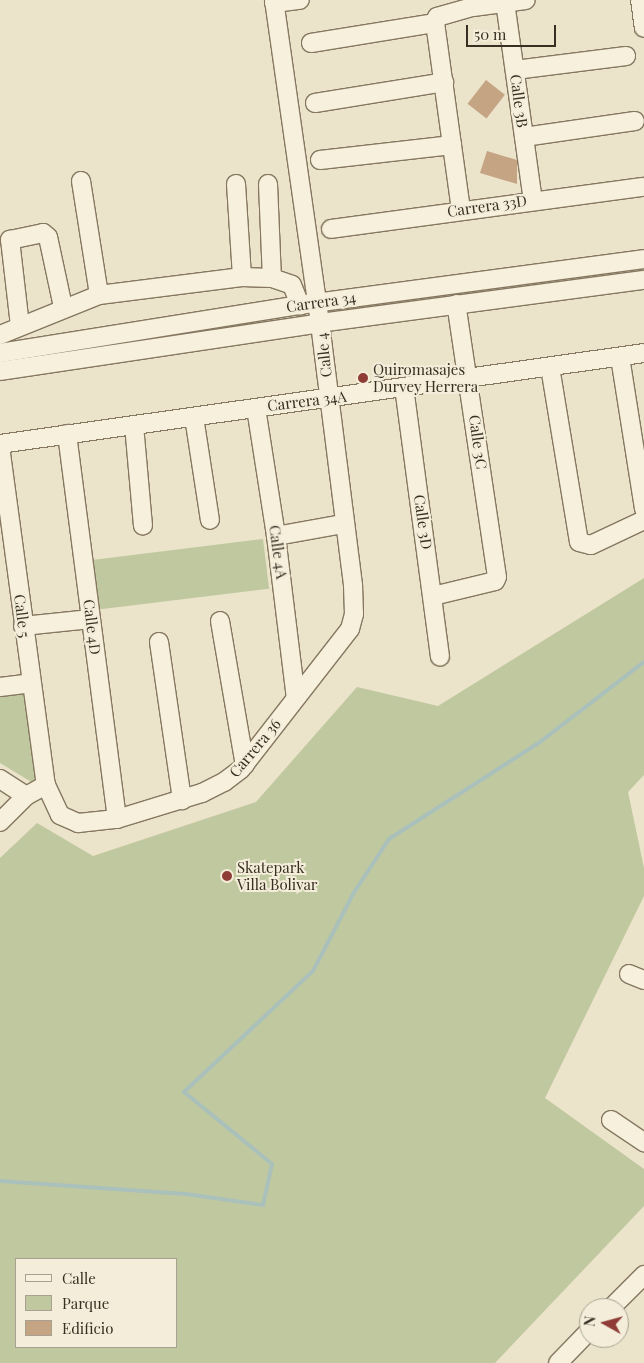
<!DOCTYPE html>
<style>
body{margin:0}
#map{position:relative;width:644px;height:1363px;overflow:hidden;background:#ebe3ca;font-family:"Playfair Display",serif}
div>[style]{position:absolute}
.green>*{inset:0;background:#c0c89f;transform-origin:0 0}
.stream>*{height:4px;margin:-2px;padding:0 2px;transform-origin:2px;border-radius:2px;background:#aac0bb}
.building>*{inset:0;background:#c5a484;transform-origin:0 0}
.roads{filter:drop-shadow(1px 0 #867760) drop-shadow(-1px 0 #867760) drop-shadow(0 1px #867760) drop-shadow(0 -1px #867760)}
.minor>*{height:18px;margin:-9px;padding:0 9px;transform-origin:9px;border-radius:9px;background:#f6f0dd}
.dots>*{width:14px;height:14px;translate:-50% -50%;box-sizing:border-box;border:2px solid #f3edd9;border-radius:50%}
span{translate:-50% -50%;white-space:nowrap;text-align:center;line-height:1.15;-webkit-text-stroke:4px #f3edd9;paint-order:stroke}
.street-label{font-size:15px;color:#382e22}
.poi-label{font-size:15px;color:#382e22}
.left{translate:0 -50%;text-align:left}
.legend{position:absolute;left:15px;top:1258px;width:162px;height:90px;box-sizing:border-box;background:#f3edd9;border:1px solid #a8a190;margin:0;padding:6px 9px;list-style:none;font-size:15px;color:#382e22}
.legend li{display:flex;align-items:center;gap:10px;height:25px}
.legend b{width:25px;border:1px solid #a8a190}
.north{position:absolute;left:579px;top:1298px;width:50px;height:50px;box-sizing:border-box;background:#f3edd9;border:1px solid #a8a190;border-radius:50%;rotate:277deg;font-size:14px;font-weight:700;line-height:20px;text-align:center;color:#382e22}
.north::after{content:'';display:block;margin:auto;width:18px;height:22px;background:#8f3c36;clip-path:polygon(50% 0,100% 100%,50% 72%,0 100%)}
.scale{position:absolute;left:466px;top:25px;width:90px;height:22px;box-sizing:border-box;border:2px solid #382e22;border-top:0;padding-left:6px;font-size:15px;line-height:18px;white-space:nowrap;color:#382e22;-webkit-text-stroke:4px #f3edd9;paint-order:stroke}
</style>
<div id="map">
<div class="green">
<i style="left:263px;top:539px;width:50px;height:174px;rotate:83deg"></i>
<i style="clip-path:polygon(evenodd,644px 578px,644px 775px,628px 792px,644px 868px,644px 896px,545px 1098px,644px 1169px,644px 1206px,495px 1363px,0 1363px,0 858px,37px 823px,93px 856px,256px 802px,357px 687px,438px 706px,644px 578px,176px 1259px,176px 1347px,16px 1347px,16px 1259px,176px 1259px)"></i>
<i style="clip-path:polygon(23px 692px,38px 786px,0 763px,0 695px)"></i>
</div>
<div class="stream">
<i style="left:0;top:1181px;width:186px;rotate:4deg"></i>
<i style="left:186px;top:1194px;width:78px;rotate:8.1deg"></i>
<i style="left:263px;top:1205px;width:42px;rotate:-77.6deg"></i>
<i style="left:272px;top:1164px;width:114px;rotate:-140.7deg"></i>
<i style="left:184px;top:1092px;width:177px;rotate:-43.2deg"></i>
<i style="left:313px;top:971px;width:87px;rotate:-62.5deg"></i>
<i style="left:353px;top:894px;width:66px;rotate:-56.8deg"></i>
<i style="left:389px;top:839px;width:179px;rotate:-32.7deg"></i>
<i style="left:540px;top:742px;width:131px;rotate:-37.6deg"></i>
</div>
<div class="building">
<i style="left:486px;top:80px;width:24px;height:30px;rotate:38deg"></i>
<i style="clip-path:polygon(487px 151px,517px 160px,517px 184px,480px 173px)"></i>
</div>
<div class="roads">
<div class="minor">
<i style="left:640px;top:0;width:28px;rotate:82deg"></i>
<i style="left:505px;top:2px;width:200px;rotate:82deg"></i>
<i style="left:274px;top:3px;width:26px;rotate:-7deg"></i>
<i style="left:311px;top:43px;width:126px;rotate:-9.2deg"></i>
<i style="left:515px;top:70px;width:112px;rotate:-7.2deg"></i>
<i style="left:315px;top:103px;width:131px;rotate:-9.2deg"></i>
<i style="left:524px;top:137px;width:112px;rotate:-8.2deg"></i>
<i style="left:320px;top:160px;width:133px;rotate:-6.5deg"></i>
<i style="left:81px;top:181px;width:115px;rotate:81deg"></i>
<i style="left:236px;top:184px;width:93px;rotate:86.3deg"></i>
<i style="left:268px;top:184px;width:94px;rotate:87.6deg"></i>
<i style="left:461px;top:210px;width:189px;rotate:-97.9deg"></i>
<i style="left:435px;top:23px;width:6px;rotate:-72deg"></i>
<i style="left:437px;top:17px;width:37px;rotate:-16deg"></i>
<i style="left:473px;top:7px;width:53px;rotate:-7.5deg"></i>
<i style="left:331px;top:229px;width:315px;rotate:-7.7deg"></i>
<i style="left:20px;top:326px;width:87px;rotate:-96.6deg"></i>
<i style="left:10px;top:240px;width:34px;rotate:-12deg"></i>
<i style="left:43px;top:233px;width:6px;rotate:39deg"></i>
<i style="left:48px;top:237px;width:72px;rotate:77.9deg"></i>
<i style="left:0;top:335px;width:107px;rotate:-22deg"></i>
<i style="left:99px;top:295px;width:144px;rotate:-7.2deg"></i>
<i style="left:242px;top:277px;width:30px;rotate:2deg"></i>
<i style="left:272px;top:278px;width:21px;rotate:19deg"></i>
<i style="left:292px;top:285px;width:22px;rotate:68deg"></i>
<i style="left:0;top:353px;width:304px;rotate:-9.1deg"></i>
<i style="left:300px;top:305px;width:347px;rotate:-7.6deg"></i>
<i style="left:620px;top:357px;width:154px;rotate:81deg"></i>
<i style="left:550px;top:367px;width:177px;rotate:80.6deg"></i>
<i style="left:579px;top:542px;width:12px;rotate:14deg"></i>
<i style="left:591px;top:545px;width:59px;rotate:-25.3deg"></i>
<i style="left:0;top:371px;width:324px;rotate:-8.5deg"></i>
<i style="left:320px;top:323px;width:327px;rotate:-7.6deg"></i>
<i style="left:404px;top:387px;width:272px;rotate:82.4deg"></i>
<i style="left:256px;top:408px;width:130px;rotate:81.1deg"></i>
<i style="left:276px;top:536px;width:163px;rotate:83deg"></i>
<i style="left:194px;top:417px;width:104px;rotate:81.2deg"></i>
<i style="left:134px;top:425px;width:101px;rotate:84.9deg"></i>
<i style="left:67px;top:434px;width:388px;rotate:82.6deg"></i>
<i style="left:0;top:444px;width:650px;rotate:-8.04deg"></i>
<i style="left:0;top:446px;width:342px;rotate:82.3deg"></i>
<i style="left:276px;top:536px;width:68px;rotate:-10.2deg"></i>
<i style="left:433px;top:596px;width:64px;rotate:-13.6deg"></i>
<i style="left:495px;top:581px;width:4px;rotate:-63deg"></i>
<i style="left:497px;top:577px;width:276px;rotate:-98.5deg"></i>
<i style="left:220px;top:621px;width:146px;rotate:80.2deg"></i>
<i style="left:23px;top:626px;width:68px;rotate:-5.9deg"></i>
<i style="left:159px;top:642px;width:160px;rotate:81.7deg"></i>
<i style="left:0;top:687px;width:31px;rotate:-7deg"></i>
<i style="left:0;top:779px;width:31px;rotate:33deg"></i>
<i style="left:26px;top:796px;width:23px;rotate:-29deg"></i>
<i style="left:46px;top:785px;width:33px;rotate:65deg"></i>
<i style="left:60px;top:815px;width:20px;rotate:24deg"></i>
<i style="left:78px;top:823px;width:39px;rotate:-6deg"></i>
<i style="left:117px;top:819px;width:89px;rotate:-17deg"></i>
<i style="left:202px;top:793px;width:25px;rotate:-27deg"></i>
<i style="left:224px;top:782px;width:21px;rotate:-37deg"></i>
<i style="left:241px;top:769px;width:177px;rotate:-52.1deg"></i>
<i style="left:350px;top:629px;width:16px;rotate:-75deg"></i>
<i style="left:354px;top:614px;width:29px;rotate:-92deg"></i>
<i style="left:353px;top:585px;width:264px;rotate:-97.2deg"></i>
<i style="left:320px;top:323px;width:326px;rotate:-98.1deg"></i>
<i style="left:0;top:822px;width:37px;rotate:-45deg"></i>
<i style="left:629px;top:974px;width:16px;rotate:22deg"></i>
<i style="left:611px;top:1120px;width:40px;rotate:34deg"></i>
<i style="left:611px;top:1308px;width:47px;rotate:-45deg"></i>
<i style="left:558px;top:1363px;width:45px;rotate:-45.9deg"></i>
</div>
</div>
<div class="dots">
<i style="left:363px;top:378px;background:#8f3c36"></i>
<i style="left:227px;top:876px;background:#8f3c36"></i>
</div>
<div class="street-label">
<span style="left:519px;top:101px;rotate:82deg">Calle 3B</span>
<span style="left:487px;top:206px;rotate:-8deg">Carrera 33D</span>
<span style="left:321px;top:302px;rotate:-8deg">Carrera 34</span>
<span style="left:324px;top:355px;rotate:-96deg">Calle 4</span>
<span style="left:307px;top:401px;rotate:-7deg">Carrera 34A</span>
<span style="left:478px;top:442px;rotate:82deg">Calle 3C</span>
<span style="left:423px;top:522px;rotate:82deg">Calle 3D</span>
<span style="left:278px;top:552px;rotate:82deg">Calle 4A</span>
<span style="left:22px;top:616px;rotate:83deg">Calle 5</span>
<span style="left:92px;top:627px;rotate:83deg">Calle 4D</span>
<span style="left:255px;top:748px;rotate:-50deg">Carrera 36</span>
</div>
<div class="poi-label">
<span class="left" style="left:373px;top:378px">Quiromasajes<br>Durvey Herrera</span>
<span class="left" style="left:237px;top:876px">Skatepark<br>Villa Bolivar</span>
</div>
<ul class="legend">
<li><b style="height:6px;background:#f6f0dd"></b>Calle</li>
<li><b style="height:14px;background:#c0c89f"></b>Parque</li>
<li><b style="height:14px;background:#c5a484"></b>Edificio</li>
</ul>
<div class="north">N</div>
<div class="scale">50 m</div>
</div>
